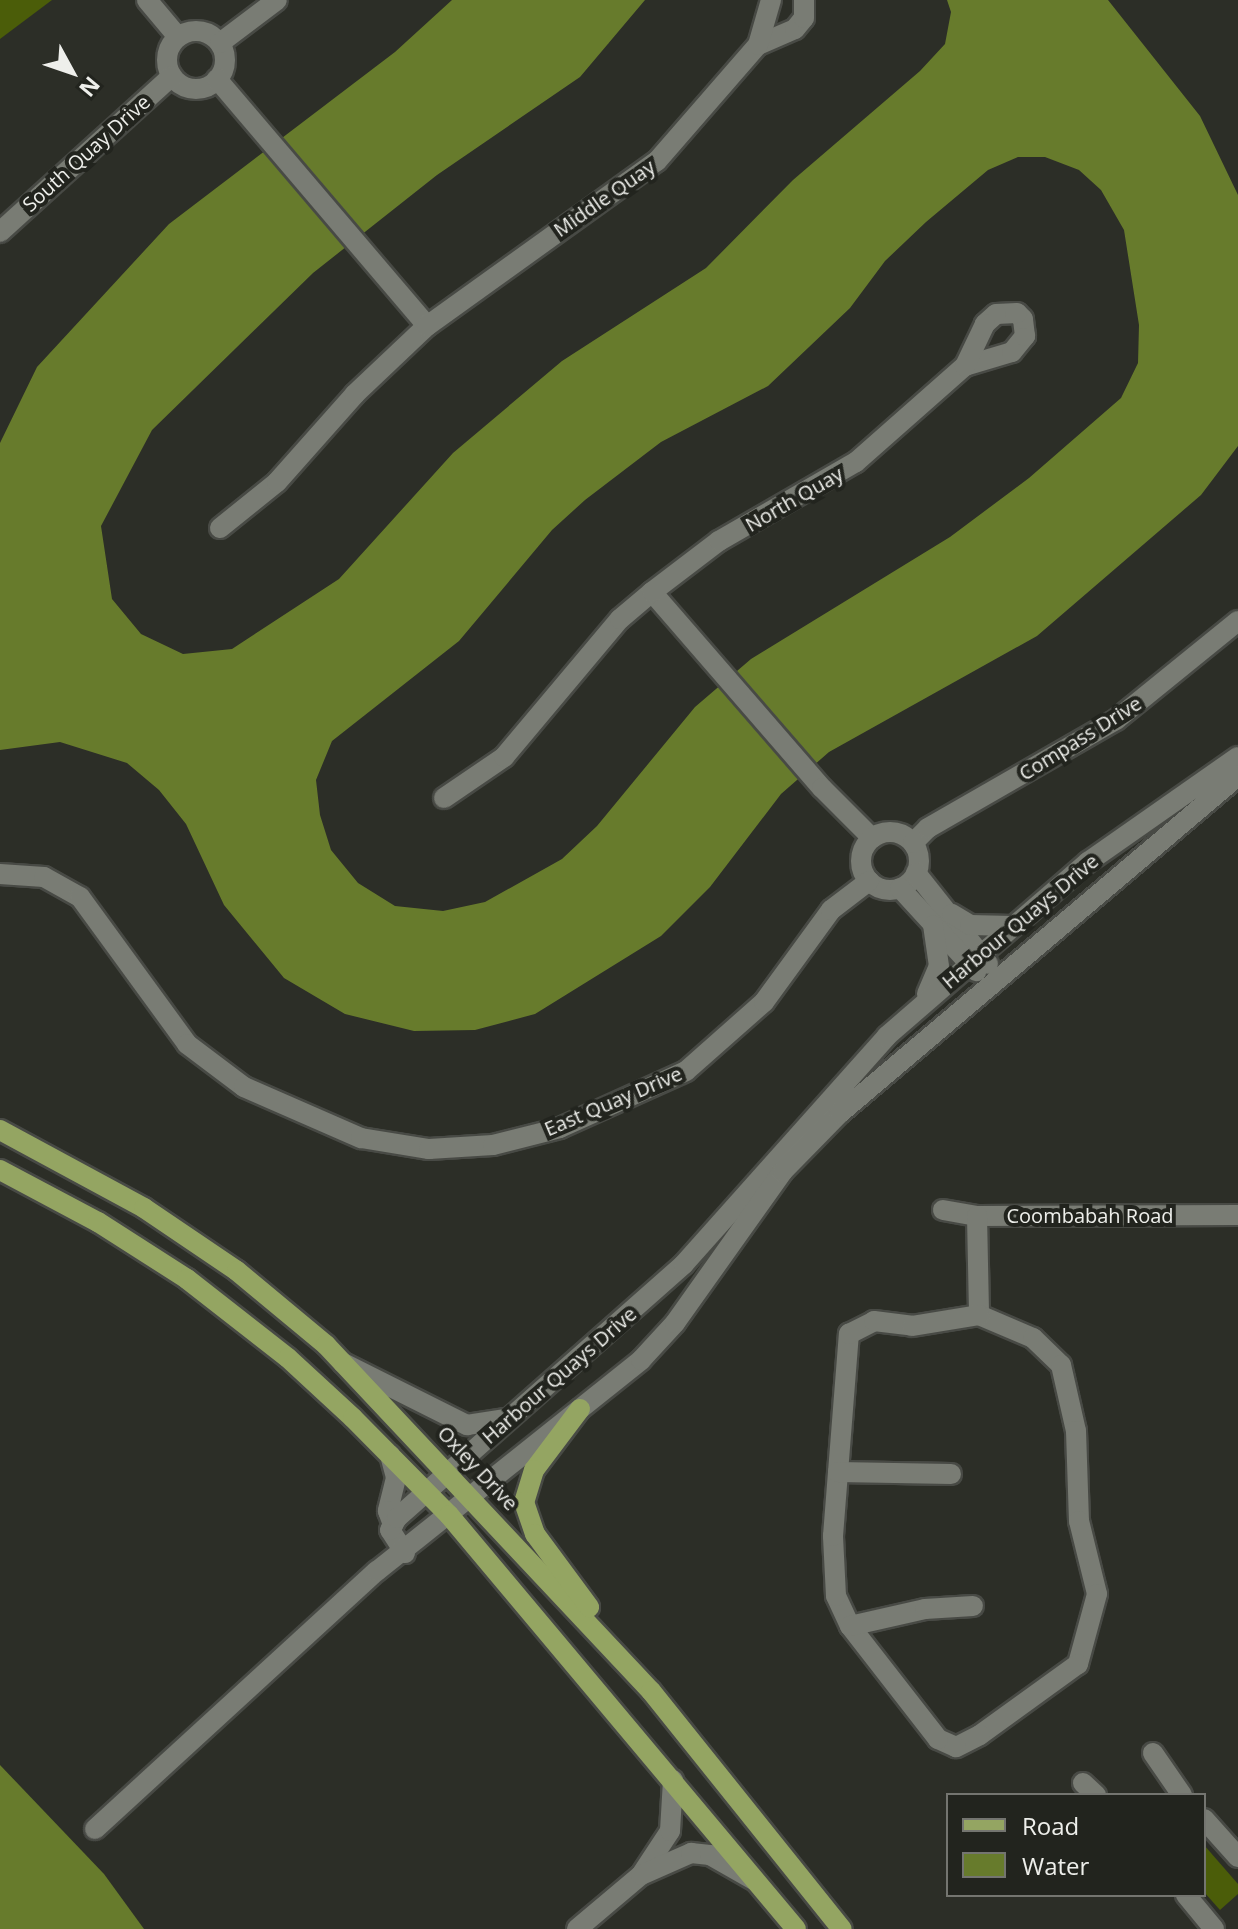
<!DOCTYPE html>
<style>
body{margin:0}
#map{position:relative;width:1238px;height:1929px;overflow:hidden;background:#2c2e27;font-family:"Open Sans",sans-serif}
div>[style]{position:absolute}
.green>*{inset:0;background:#4b5d09}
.water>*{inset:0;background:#677b2c}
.roads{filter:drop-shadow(2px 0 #484a45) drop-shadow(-2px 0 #484a45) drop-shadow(0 2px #484a45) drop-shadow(0 -2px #484a45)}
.minor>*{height:20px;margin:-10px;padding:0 10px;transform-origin:10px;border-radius:10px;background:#797c74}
.minor>.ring{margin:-10px;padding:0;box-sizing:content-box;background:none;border:20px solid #797c74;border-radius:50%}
.major>*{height:20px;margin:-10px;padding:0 10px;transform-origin:10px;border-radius:10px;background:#94a562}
span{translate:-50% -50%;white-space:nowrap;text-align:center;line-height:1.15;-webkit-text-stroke:8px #22241e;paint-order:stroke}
.street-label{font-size:20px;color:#eeefeb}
.legend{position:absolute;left:946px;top:1793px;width:260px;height:104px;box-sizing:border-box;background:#22241e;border:2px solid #747570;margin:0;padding:10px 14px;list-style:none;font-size:24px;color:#eeefeb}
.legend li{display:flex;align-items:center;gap:16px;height:40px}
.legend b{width:40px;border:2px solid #747570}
.north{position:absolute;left:32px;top:32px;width:80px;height:80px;-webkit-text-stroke:6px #22241e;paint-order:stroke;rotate:130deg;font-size:22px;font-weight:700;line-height:32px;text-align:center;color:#eeefeb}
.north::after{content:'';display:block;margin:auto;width:28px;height:36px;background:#eeefeb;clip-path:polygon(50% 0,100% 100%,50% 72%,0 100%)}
</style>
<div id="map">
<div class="green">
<i style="clip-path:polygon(0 0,52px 0,0 39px)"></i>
<i style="clip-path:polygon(1204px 1845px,1238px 1884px,1238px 1894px,1220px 1910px,1204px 1892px)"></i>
</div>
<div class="water">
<i style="clip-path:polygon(evenodd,452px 0,645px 0,580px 77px,437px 175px,313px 273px,152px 430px,101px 526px,112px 599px,141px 634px,183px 654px,232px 649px,339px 579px,453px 453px,562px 361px,706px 268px,793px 180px,920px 71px,945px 44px,951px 12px,947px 0,1108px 0,1200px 116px,1238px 195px,1238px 446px,1201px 495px,1037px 636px,829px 752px,781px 794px,710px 887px,661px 936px,535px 1014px,475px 1030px,414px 1031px,345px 1014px,284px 978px,224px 905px,186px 824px,159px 790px,127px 763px,60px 742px,0 750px,0 443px,37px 367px,169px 224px,395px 52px,452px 0,1018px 157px,1045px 157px,1079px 170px,1101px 190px,1124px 230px,1139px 325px,1138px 363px,1121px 398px,1029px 478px,950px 537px,751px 659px,695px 707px,597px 826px,562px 859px,485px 902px,443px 911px,395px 906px,358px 883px,331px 850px,320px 815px,316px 780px,332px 741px,459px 641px,552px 530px,585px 500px,661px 442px,768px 386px,850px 308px,885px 261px,926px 222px,988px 170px,1018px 157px)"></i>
<i style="clip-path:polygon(0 1765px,104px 1874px,144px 1929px,0 1929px)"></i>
</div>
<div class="roads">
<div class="minor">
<i style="left:147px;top:0;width:48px;rotate:50deg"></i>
<i class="ring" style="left:167px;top:31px;width:38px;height:38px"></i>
<i style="left:220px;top:43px;width:71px;rotate:-37deg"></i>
<i style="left:758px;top:45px;width:40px;rotate:-23.4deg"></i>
<i style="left:795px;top:29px;width:14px;rotate:-51deg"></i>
<i style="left:804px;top:18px;width:18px;rotate:-90deg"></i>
<i style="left:217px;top:79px;width:324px;rotate:49.6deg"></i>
<i style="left:0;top:232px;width:232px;rotate:-42.2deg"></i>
<i style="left:220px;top:528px;width:73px;rotate:-38.9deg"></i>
<i style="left:277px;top:482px;width:118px;rotate:-48.4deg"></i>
<i style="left:355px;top:394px;width:99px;rotate:-43.4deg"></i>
<i style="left:427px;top:326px;width:283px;rotate:-35.7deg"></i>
<i style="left:657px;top:161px;width:154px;rotate:-49deg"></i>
<i style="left:758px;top:45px;width:47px;rotate:-73.9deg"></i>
<i style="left:652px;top:592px;width:259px;rotate:49.1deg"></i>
<i style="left:822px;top:788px;width:71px;rotate:45deg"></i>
<i style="left:444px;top:798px;width:73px;rotate:-34.3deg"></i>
<i style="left:504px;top:757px;width:180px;rotate:-50deg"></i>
<i style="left:620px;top:619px;width:42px;rotate:-40.2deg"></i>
<i style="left:652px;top:592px;width:84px;rotate:-37.3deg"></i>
<i style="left:719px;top:541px;width:158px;rotate:-30deg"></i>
<i style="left:856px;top:462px;width:145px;rotate:-41.4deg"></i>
<i style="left:965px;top:366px;width:49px;rotate:-16.6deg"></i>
<i style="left:1012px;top:352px;width:21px;rotate:-51deg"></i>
<i style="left:1025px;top:336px;width:17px;rotate:-97deg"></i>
<i style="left:1023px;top:319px;width:8px;rotate:-135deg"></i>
<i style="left:1017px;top:313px;width:21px;rotate:177deg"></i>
<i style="left:996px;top:314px;width:15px;rotate:138deg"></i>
<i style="left:985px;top:324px;width:47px;rotate:115.5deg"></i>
<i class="ring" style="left:861px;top:832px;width:38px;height:38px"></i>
<i style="left:913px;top:843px;width:21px;rotate:-45deg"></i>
<i style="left:928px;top:828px;width:217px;rotate:-29.9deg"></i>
<i style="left:1116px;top:720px;width:157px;rotate:-39.1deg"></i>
<i style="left:916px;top:873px;width:116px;rotate:51.6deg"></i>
<i style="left:0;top:874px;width:44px;rotate:3.9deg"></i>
<i style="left:44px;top:877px;width:41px;rotate:29.1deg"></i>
<i style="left:80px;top:897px;width:182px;rotate:53.9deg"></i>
<i style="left:187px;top:1044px;width:71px;rotate:37deg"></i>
<i style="left:244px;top:1087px;width:128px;rotate:23.6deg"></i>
<i style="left:361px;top:1138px;width:69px;rotate:9.2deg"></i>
<i style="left:429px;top:1149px;width:64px;rotate:-3.6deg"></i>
<i style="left:493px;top:1145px;width:69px;rotate:-14.2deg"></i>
<i style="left:560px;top:1128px;width:138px;rotate:-24.3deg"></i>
<i style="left:686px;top:1071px;width:104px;rotate:-41.5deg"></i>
<i style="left:764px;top:1002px;width:114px;rotate:-53.9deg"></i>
<i style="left:831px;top:910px;width:48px;rotate:-37.3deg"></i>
<i style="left:900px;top:888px;width:113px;rotate:47.5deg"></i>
<i style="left:952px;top:914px;width:21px;rotate:31deg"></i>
<i style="left:970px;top:925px;width:42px;rotate:1.4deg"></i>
<i style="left:927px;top:994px;width:30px;rotate:-67deg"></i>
<i style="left:939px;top:966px;width:41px;rotate:-98.3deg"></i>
<i style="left:943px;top:1210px;width:35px;rotate:10deg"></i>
<i style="left:977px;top:1216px;width:261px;rotate:-0.2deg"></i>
<i style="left:977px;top:1216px;width:99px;rotate:88.8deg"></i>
<i style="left:979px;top:1315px;width:59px;rotate:23.1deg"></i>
<i style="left:1033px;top:1338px;width:39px;rotate:44deg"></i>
<i style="left:1061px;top:1365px;width:68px;rotate:77.2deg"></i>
<i style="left:1076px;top:1431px;width:90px;rotate:88.1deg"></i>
<i style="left:1079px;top:1521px;width:75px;rotate:76.1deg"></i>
<i style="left:1097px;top:1594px;width:73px;rotate:105.2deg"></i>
<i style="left:1078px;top:1664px;width:121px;rotate:144.1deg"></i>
<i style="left:980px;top:1735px;width:27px;rotate:153deg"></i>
<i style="left:956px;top:1747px;width:20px;rotate:-156deg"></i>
<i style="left:938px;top:1739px;width:143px;rotate:-127.9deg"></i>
<i style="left:850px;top:1626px;width:33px;rotate:-115deg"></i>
<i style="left:836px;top:1596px;width:60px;rotate:-92.9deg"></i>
<i style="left:833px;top:1536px;width:203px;rotate:-85.5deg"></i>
<i style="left:849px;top:1334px;width:28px;rotate:-27deg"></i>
<i style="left:874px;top:1321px;width:38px;rotate:7deg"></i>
<i style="left:912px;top:1326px;width:68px;rotate:-9.3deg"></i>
<i style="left:343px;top:1363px;width:139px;rotate:26.6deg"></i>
<i style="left:467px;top:1425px;width:36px;rotate:-9deg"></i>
<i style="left:390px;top:1455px;width:24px;rotate:75deg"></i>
<i style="left:396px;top:1478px;width:34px;rotate:104deg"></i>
<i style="left:388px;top:1511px;width:15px;rotate:70deg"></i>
<i style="left:838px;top:1472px;width:113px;rotate:1deg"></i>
<i style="left:405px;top:1553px;width:27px;rotate:-123deg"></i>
<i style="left:390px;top:1530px;width:14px;rotate:-60deg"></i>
<i style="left:397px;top:1518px;width:383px;rotate:-41.5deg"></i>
<i style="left:684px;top:1264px;width:305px;rotate:-48.3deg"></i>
<i style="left:887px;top:1036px;width:266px;rotate:-40.9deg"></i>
<i style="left:1088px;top:862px;width:183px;rotate:-35deg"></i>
<i style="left:850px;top:1626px;width:77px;rotate:-12.8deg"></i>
<i style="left:925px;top:1609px;width:48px;rotate:-3.6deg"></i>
<i style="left:1153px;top:1753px;width:51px;rotate:55.4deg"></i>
<i style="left:1083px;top:1783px;width:18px;rotate:43deg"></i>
<i style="left:1204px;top:1819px;width:51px;rotate:48.2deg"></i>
<i style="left:95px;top:1829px;width:382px;rotate:-42.5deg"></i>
<i style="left:377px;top:1571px;width:338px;rotate:-38.6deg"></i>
<i style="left:641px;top:1360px;width:50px;rotate:-47.4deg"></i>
<i style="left:675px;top:1323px;width:186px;rotate:-54.6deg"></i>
<i style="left:783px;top:1171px;width:81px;rotate:-45.5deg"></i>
<i style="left:840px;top:1113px;width:522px;rotate:-40.26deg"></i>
<i style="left:643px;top:1872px;width:49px;rotate:-56.6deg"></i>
<i style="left:670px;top:1831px;width:51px;rotate:-86.6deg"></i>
<i style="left:1186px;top:1895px;width:44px;rotate:50.5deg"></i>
<i style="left:577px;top:1929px;width:84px;rotate:-40.2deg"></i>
<i style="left:641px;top:1875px;width:55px;rotate:-23.7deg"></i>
<i style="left:691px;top:1853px;width:19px;rotate:6deg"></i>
<i style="left:710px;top:1855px;width:51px;rotate:29.6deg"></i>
</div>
<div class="major">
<i style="left:0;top:1130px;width:164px;rotate:28.4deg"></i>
<i style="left:144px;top:1208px;width:112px;rotate:34.1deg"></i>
<i style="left:237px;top:1271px;width:116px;rotate:39.7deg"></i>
<i style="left:326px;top:1345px;width:475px;rotate:46.8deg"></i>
<i style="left:651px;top:1691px;width:305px;rotate:51.3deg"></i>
<i style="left:0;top:1170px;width:111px;rotate:28deg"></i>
<i style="left:98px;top:1222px;width:106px;rotate:32.6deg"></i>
<i style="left:187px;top:1279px;width:128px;rotate:38deg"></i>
<i style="left:288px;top:1358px;width:88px;rotate:42.7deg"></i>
<i style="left:353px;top:1418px;width:136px;rotate:45.3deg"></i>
<i style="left:449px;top:1515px;width:540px;rotate:50.03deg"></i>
<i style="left:580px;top:1409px;width:76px;rotate:127deg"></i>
<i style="left:534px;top:1470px;width:34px;rotate:107deg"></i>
<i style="left:524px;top:1502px;width:34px;rotate:71deg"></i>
<i style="left:535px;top:1534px;width:91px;rotate:53.5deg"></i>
</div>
</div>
<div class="street-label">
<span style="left:86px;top:153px;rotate:-42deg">South Quay Drive</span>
<span style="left:604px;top:198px;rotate:-35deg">Middle Quay</span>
<span style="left:794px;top:499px;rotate:-30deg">North Quay</span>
<span style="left:1080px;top:738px;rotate:-32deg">Compass Drive</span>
<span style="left:1020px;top:921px;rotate:-40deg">Harbour Quays Drive</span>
<span style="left:613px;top:1101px;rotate:-23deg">East Quay Drive</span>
<span style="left:1090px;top:1215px">Coombabah Road</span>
<span style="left:559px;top:1375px;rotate:-41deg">Harbour Quays Drive</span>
<span style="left:478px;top:1468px;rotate:47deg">Oxley Drive</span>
</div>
<ul class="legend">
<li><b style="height:10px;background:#94a562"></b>Road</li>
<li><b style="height:22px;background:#677b2c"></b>Water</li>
</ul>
<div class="north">N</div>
</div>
